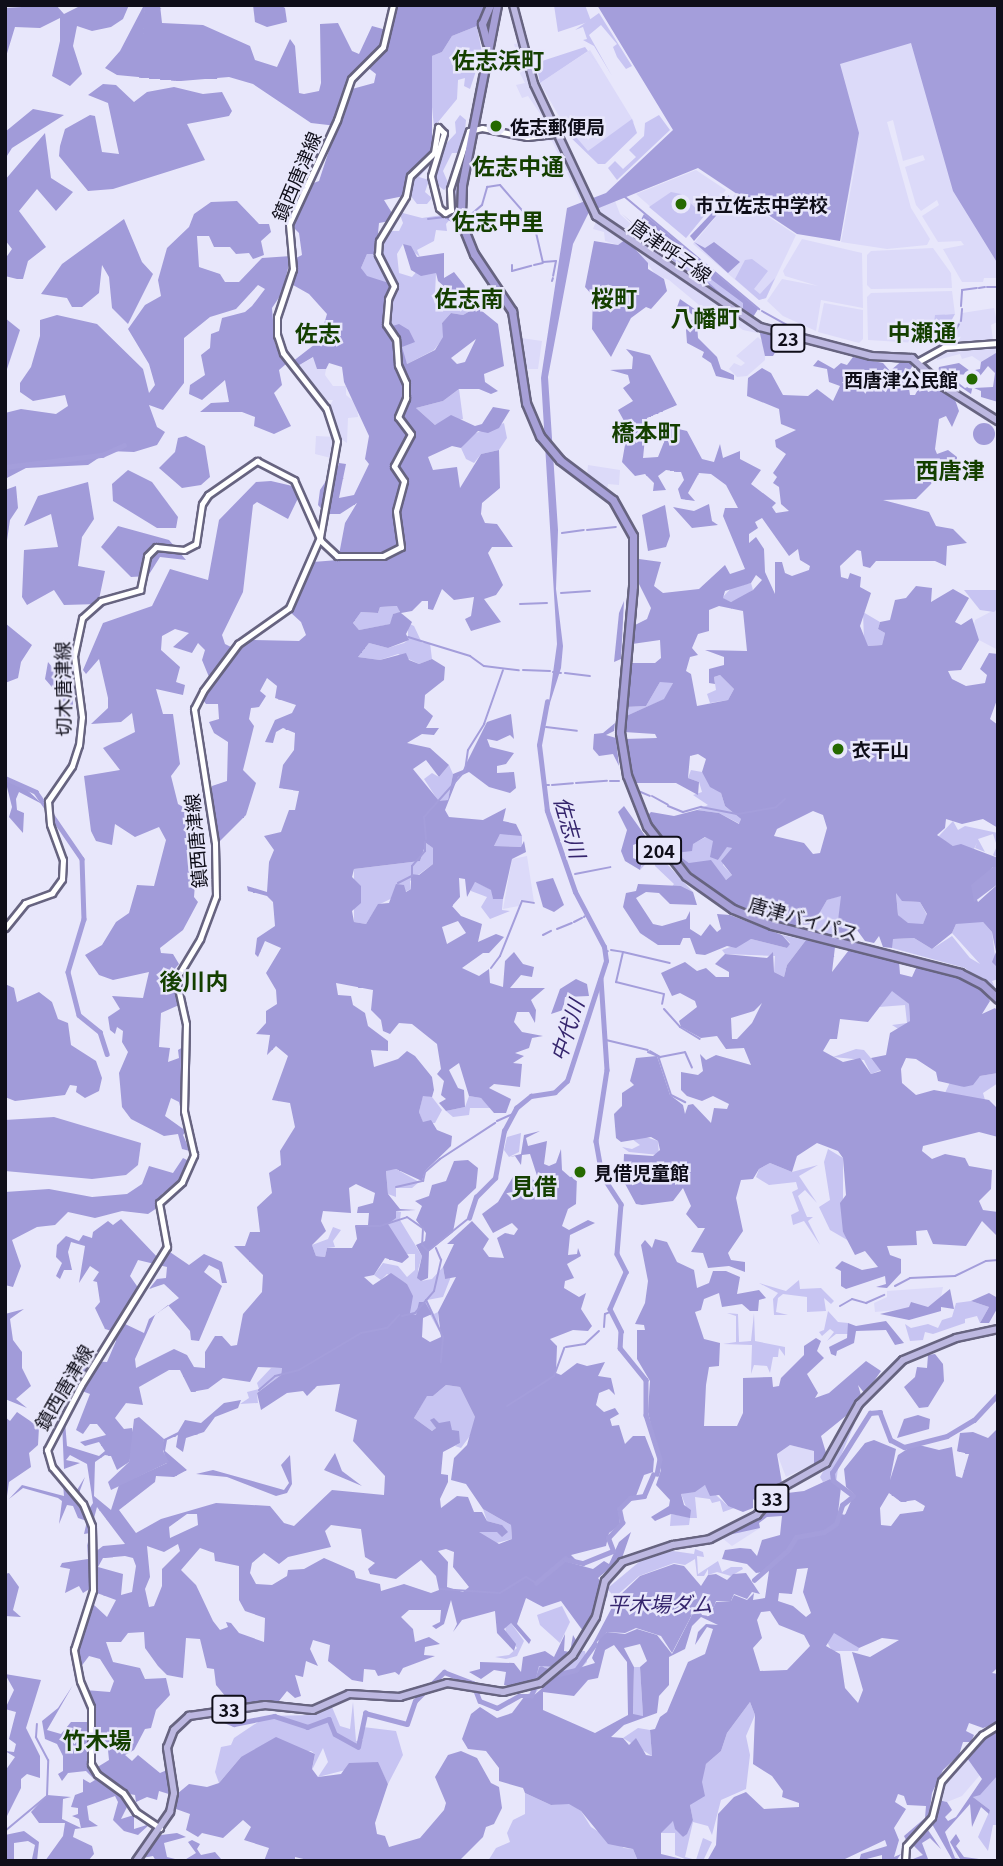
<!DOCTYPE html>
<meta charset="utf-8">
<style>
body{margin:0}
#map{position:relative;width:1003px;height:1866px;overflow:hidden;background:#e8e7fb;font-family:Georgia,"Noto Sans JP",serif}
div>[style]{position:absolute}
.built>*{inset:0;background:#dcdaf9}
.green>*{inset:0;background:#c7c4f2}
.forest>*{inset:0;background:#a19bd9}
.round{border-radius:50%}
.water>*{inset:0;background:#a49edb}
.stream>*{height:2px;margin:-1px;padding:0 1px;transform-origin:1px;border-radius:1px;background:#a49edb}
.river>*{height:4.5px;margin:-2.25px;padding:0 2.25px;transform-origin:2.25px;border-radius:2.25px;background:#a49edb}
.roads{filter:drop-shadow(2px 0 #676480) drop-shadow(-2px 0 #676480) drop-shadow(0 2px #676480) drop-shadow(0 -2px #676480)}
.secondary>*{height:5px;margin:-2.5px;padding:0 2.5px;transform-origin:2.5px;border-radius:2.5px;background:#fff}
.primary>*{height:6px;margin:-3px;padding:0 3px;transform-origin:3px;border-radius:3px;background:#bdb8e1}
.trunk>*{height:7px;margin:-3.5px;padding:0 3.5px;transform-origin:3.5px;border-radius:3.5px;background:#a7a0d7}
.dots>*{width:19px;height:19px;translate:-50% -50%;box-sizing:border-box;border:4px solid #e8e7fb;border-radius:50%}
span{translate:-50% -50%;white-space:nowrap;text-align:center;line-height:1.15;-webkit-text-stroke:5px #e8e7fb;paint-order:stroke}
.shield-label span{padding:2px 5px;background:#e8e7fb;border:2px solid;border-radius:5px;-webkit-text-stroke-width:0}
.shield-label{font-size:18px;color:#0f0e19;font-weight:700}
.poi-label{font-size:19px;color:#0f0e19;font-weight:700}
.left{translate:0 -50%;text-align:left}
.right{translate:-100% -50%;text-align:right}
.street-label{font-size:19px;color:#0f0e19}
.water-label{font-size:21px;color:#35256d;font-style:italic}
.quarter-label{font-size:23px;color:#143f00;font-weight:700}
.frame{position:absolute;inset:0;border:7px solid #0f0e19;pointer-events:none}
</style>
<div id="map">
<div class="built">
<i style="clip-path:polygon(932px 18px,998px 154px,998px 278px,984px 278px,983px 282px,962px 282px,943px 249px,964px 245px,961px 241px,938px 242px,922px 216px,939px 205px,937px 200px,921px 211px,916px 205px,905px 167px,925px 160px,923px 155px,903px 161px,893px 120px,887px 122px,911px 208px,930px 239px,927px 245px,887px 249px,841px 242px,861px 133px,847px 202px,820px 52px)"></i>
<i style="clip-path:polygon(521px 43px,554px 130px,552px 133px,535px 135px,533px 123px,542px 121px,541px 115px,528px 96px,522px 98px,516px 85px,525px 83px,514px 62px,519px 61px,514px 44px)"></i>
<i style="clip-path:polygon(590px 50px,634px 122px,588px 152px,560px 118px,540px 83px)"></i>
<i style="clip-path:polygon(557px 138px,587px 202px,582px 204px,552px 141px,536px 139px)"></i>
<i style="clip-path:polygon(696px 170px,726px 190px,686px 238px,636px 194px)"></i>
<i style="clip-path:polygon(735px 194px,796px 235px,766px 298px,759px 300px,693px 244px)"></i>
<i style="clip-path:polygon(615px 201px,620px 214px,667px 257px,731px 303px,730px 308px,593px 210px)"></i>
<i style="clip-path:polygon(597px 219px,626px 239px,618px 245px,605px 241px,604px 232px,593px 229px)"></i>
<i style="clip-path:polygon(802px 239px,862px 253px,863px 308px,821px 300px,816px 331px,783px 316px,767px 301px,782px 279px,818px 286px,785px 276px,783px 271px)"></i>
<i style="clip-path:polygon(631px 242px,759px 328px,757px 333px,743px 330px,712px 305px,705px 310px,669px 280px,656px 275px)"></i>
<i style="clip-path:polygon(933px 248px,951px 273px,952px 288px,871px 289px,867px 285px,867px 255px,871px 251px)"></i>
<i style="clip-path:polygon(952px 291px,955px 314px,945px 314px,940px 335px,917px 343px,868px 340px,867px 297px,871px 293px)"></i>
<i style="clip-path:polygon(824px 303px,863px 310px,863px 339px,859px 343px,818px 332px)"></i>
<i style="clip-path:polygon(994px 308px,997px 322px,991px 325px,993px 340px,952px 342px,962px 313px)"></i>
<i style="clip-path:polygon(758px 337px,765px 344px,765px 360px,747px 376px,737px 377px,729px 369px,734px 363px,741px 366px,745px 363px,736px 356px)"></i>
<i style="clip-path:polygon(521px 338px,542px 341px,538px 369px,525px 369px)"></i>
<i style="clip-path:polygon(998px 347px,998px 353px,981px 362px,972px 356px,962px 359px,960px 354px,937px 360px,936px 354px)"></i>
<i style="clip-path:polygon(314px 357px,317px 369px,326px 369px,325px 375px,333px 386px,346px 386px,346px 395px,357px 404px,358px 417px,348px 418px,347px 443px,338px 437px,328px 409px,333px 400px,321px 400px,296px 367px)"></i>
<i style="clip-path:polygon(316px 436px,335px 437px,335px 459px,315px 454px)"></i>
<i style="clip-path:polygon(588px 465px,620px 470px,619px 485px,608px 484px,607px 490px,587px 476px)"></i>
<i style="clip-path:polygon(998px 608px,998px 650px,979px 640px,973px 630px,975px 620px)"></i>
<i style="clip-path:polygon(527px 856px,534px 902px,520px 900px,519px 906px,503px 909px,512px 859px)"></i>
<i style="clip-path:polygon(943px 1287px,941px 1297px,928px 1307px,875px 1312px,874px 1303px,887px 1297px,887px 1291px)"></i>
<i style="clip-path:polygon(790px 1445px,814px 1451px,814px 1464px,786px 1477px,777px 1454px)"></i>
<i style="clip-path:polygon(760px 1528px,732px 1546px,722px 1538px,745px 1529px)"></i>
<i style="clip-path:polygon(967px 1758px,980px 1775px,962px 1796px,947px 1802px,938px 1800px,940px 1786px)"></i>
</div>
<div class="green">
<i style="clip-path:polygon(554px 5px,585px 5px,591px 21px,558px 32px)"></i>
<i style="clip-path:polygon(599px 13px,632px 66px,626px 69px,617px 57px,613px 47px,617px 44px,601px 25px,589px 35px,612px 76px,594px 46px,583px 40px,587px 39px,583px 27px,575px 30px)"></i>
<i style="clip-path:polygon(477px 26px,482px 53px,470px 89px,464px 86px,465px 78px,458px 80px,457px 99px,434px 127px,429px 77px,432px 56px,442px 52px,452px 36px)"></i>
<i style="clip-path:polygon(585px 47px,609px 80px,588px 51px,540px 83px,536px 63px)"></i>
<i style="clip-path:polygon(460px 115px,466px 120px,463px 153px,452px 153px,443px 171px,449px 185px,444px 190px,436px 184px,433px 174px,443px 147px,456px 133px,455px 122px)"></i>
<i style="clip-path:polygon(659px 115px,670px 130px,617px 180px,608px 168px,615px 161px,623px 169px,636px 157px,629px 150px,644px 136px,645px 123px)"></i>
<i style="clip-path:polygon(560px 118px,588px 151px,632px 119px,637px 133px,605px 164px,598px 164px,564px 131px)"></i>
<i style="clip-path:polygon(437px 141px,438px 156px,419px 177px,429px 180px,425px 192px,432px 198px,427px 204px,417px 204px,410px 195px,412px 178px,434px 157px)"></i>
<i style="clip-path:polygon(453px 187px,458px 188px,458px 210px,446px 224px,447px 231px,436px 230px,434px 241px,417px 250px,420px 257px,403px 244px,397px 254px,399px 273px,412px 277px,417px 271px,436px 273px,435px 294px,446px 288px,453px 294px,469px 291px,462px 301px,477px 307px,463px 315px,451px 313px,442px 323px,444px 337px,434px 350px,407px 364px,361px 268px,367px 254px,376px 254px,387px 268px,380px 242px,388px 231px,399px 231px,403px 223px,399px 212px,422px 218px,449px 214px)"></i>
<i style="clip-path:polygon(671px 192px,681px 194px,704px 216px,686px 238px,649px 207px)"></i>
<i style="clip-path:polygon(671px 236px,758px 309px,753px 317px,730px 308px,731px 303px,659px 250px)"></i>
<i style="clip-path:polygon(752px 259px,768px 271px,754px 289px,760px 294px,775px 278px,766px 298px,759px 300px,735px 279px,745px 260px)"></i>
<i style="clip-path:polygon(955px 314px,945px 332px,933px 332px,935px 315px)"></i>
<i style="clip-path:polygon(459px 389px,463px 419px,435px 425px,416px 408px,443px 401px)"></i>
<i style="clip-path:polygon(504px 423px,507px 438px,499px 450px,481px 454px,474px 463px,466px 459px,461px 448px,473px 434px)"></i>
<i style="clip-path:polygon(751px 583px,753px 590px,745px 596px,731px 602px,722px 598px,732px 587px)"></i>
<i style="clip-path:polygon(964px 590px,998px 590px,998px 608px,994px 612px,980px 610px)"></i>
<i style="clip-path:polygon(398px 606px,400px 613px,393px 614px,391px 624px,359px 630px,353px 623px,361px 612px,378px 613px,380px 607px)"></i>
<i style="clip-path:polygon(863px 612px,880px 622px,878px 629px,885px 633px,882px 645px,867px 646px,864px 641px)"></i>
<i style="clip-path:polygon(408px 623px,414px 626px,422px 643px,430px 643px,432px 659px,419px 664px,398px 654px,380px 660px,358px 657px,369px 643px,388px 648px,404px 643px,408px 640px)"></i>
<i style="clip-path:polygon(720px 675px,734px 689px,728px 700px,710px 703px,707px 694px,716px 690px,714px 677px)"></i>
<i style="clip-path:polygon(669px 680px,673px 683px,665px 699px,624px 717px,625px 707px,646px 706px,660px 682px)"></i>
<i style="clip-path:polygon(449px 765px,453px 774px,448px 800px,439px 802px,424px 779px,432px 773px,439px 777px)"></i>
<i style="clip-path:polygon(691px 770px,702px 772px,721px 793px,725px 806px,741px 819px,740px 824px,719px 813px,697px 810px,708px 805px,693px 795px,702px 792px,699px 782px,688px 778px)"></i>
<i style="clip-path:polygon(953px 821px,958px 830px,965px 826px,998px 833px,998px 858px,993px 855px,997px 846px,993px 834px,978px 839px,985px 852px,975px 848px,977px 843px,974px 849px,953px 846px,938px 837px)"></i>
<i style="clip-path:polygon(513px 833px,522px 836px,522px 847px,494px 846px,500px 834px)"></i>
<i style="clip-path:polygon(706px 837px,713px 840px,718px 860px,727px 846px,732px 848px,723px 865px,732px 875px,726px 880px,713px 867px,689px 863px,674px 853px)"></i>
<i style="clip-path:polygon(426px 843px,433px 848px,433px 864px,410px 881px,411px 889px,378px 905px,366px 924px,354px 922px,354px 869px,420px 861px)"></i>
<i style="clip-path:polygon(656px 851px,667px 864px,693px 892px,681px 886px,671px 888px,674px 884px,655px 866px,654px 855px,640px 870px,646px 852px)"></i>
<i style="clip-path:polygon(475px 882px,492px 890px,493px 899px,503px 899px,502px 910px,510px 911px,490px 919px,481px 907px,487px 897px,471px 891px,470px 884px)"></i>
<i style="clip-path:polygon(896px 892px,906px 901px,920px 902px,927px 915px,923px 924px,908px 924px,898px 915px)"></i>
<i style="clip-path:polygon(842px 895px,836px 937px,808px 931px,827px 900px)"></i>
<i style="clip-path:polygon(972px 920px,983px 922px,992px 932px,998px 979px,992px 981px,998px 994px,965px 968px,892px 948px,892px 939px,914px 938px,932px 949px,952px 936px,970px 958px,980px 964px,952px 933px,956px 924px)"></i>
<i style="clip-path:polygon(782px 935px,806px 940px,787px 965px,784px 977px,774px 972px,775px 956px,725px 954px,722px 950px,751px 939px,787px 948px,790px 943px)"></i>
<i style="clip-path:polygon(892px 990px,909px 1004px,910px 1021px,900px 1030px,892px 1025px,907px 1023px,905px 1005px,879px 1007px)"></i>
<i style="clip-path:polygon(856px 1049px,864px 1050px,881px 1070px,871px 1074px,864px 1060px,833px 1057px)"></i>
<i style="clip-path:polygon(998px 1073px,998px 1083px,983px 1093px,985px 1100px,945px 1093px,951px 1080px,964px 1087px,980px 1076px)"></i>
<i style="clip-path:polygon(423px 1095px,432px 1097px,442px 1110px,435px 1123px,423px 1123px,419px 1112px)"></i>
<i style="clip-path:polygon(469px 1096px,481px 1098px,491px 1108px,470px 1108px,469px 1115px,453px 1117px,446px 1111px,465px 1107px)"></i>
<i style="clip-path:polygon(521px 1133px,519px 1152px,509px 1157px,504px 1150px,507px 1137px)"></i>
<i style="clip-path:polygon(643px 1136px,658px 1141px,659px 1155px,629px 1152px,622px 1147px,632px 1149px,640px 1145px,632px 1139px)"></i>
<i style="clip-path:polygon(828px 1149px,843px 1158px,843px 1232px,849px 1241px,830px 1230px,819px 1207px,830px 1200px,824px 1162px)"></i>
<i style="clip-path:polygon(770px 1163px,792px 1172px,818px 1165px,799px 1176px,817px 1203px,805px 1190px,798px 1196px,807px 1217px,813px 1217px,808px 1221px,820px 1245px,804px 1221px,793px 1225px,791px 1215px,799px 1211px,792px 1192px,798px 1189px,796px 1182px,769px 1185px,756px 1177px,759px 1169px)"></i>
<i style="clip-path:polygon(396px 1169px,419px 1182px,412px 1188px,396px 1188px,396px 1197px,388px 1194px,386px 1170px)"></i>
<i style="clip-path:polygon(396px 1211px,401px 1212px,400px 1220px,422px 1256px,418px 1270px,421px 1281px,432px 1279px,443px 1267px,445px 1279px,452px 1274px,443px 1297px,427px 1300px,434px 1314px,438px 1312px,439px 1331px,426px 1307px,416px 1316px,410px 1313px,407px 1284px,387px 1274px,381px 1280px,374px 1275px,383px 1263px,398px 1266px,407px 1277px,415px 1270px,415px 1254px,407px 1254px,389px 1232px,388px 1224px)"></i>
<i style="clip-path:polygon(333px 1227px,341px 1230px,333px 1241px,335px 1247px,327px 1248px,325px 1257px,316px 1256px,312px 1245px,328px 1239px)"></i>
<i style="clip-path:polygon(799px 1280px,800px 1289px,821px 1288px,834px 1301px,831px 1304px,824px 1298px,826px 1311px,807px 1312px,807px 1297px,783px 1294px,778px 1298px,776px 1312px,788px 1315px,774px 1315px,773px 1299px,778px 1293px,759px 1283px,786px 1291px)"></i>
<i style="clip-path:polygon(971px 1301px,989px 1307px,980px 1323px,977px 1316px,965px 1319px,965px 1323px,933px 1334px,925px 1332px,923px 1340px,910px 1341px,905px 1324px,911px 1328px,928px 1324px,938px 1328px,942px 1320px,952px 1317px,956px 1303px)"></i>
<i style="clip-path:polygon(828px 1311px,838px 1322px,848px 1323px,848px 1334px,836px 1334px,827px 1341px,834px 1332px,830px 1329px,822px 1336px,819px 1332px,824px 1330px)"></i>
<i style="clip-path:polygon(727px 1313px,738px 1314px,739px 1342px,751px 1341px,754px 1313px,755px 1341px,785px 1347px,785px 1356px,779px 1348px,778px 1357px,773px 1357px,770px 1373px,767px 1366px,754px 1365px,751px 1374px,752px 1345px,723px 1344px,736px 1342px,736px 1316px)"></i>
<i style="clip-path:polygon(271px 1368px,282px 1368px,281px 1375px,257px 1393px,258px 1403px,240px 1404px,249px 1398px,247px 1392px,259px 1389px,257px 1383px)"></i>
<i style="clip-path:polygon(446px 1385px,460px 1387px,475px 1417px,475px 1429px,461px 1448px,455px 1446px,460px 1443px,452px 1430px,431px 1420px,436px 1428px,432px 1431px,414px 1418px,427px 1395px,433px 1396px)"></i>
<i style="clip-path:polygon(852px 1420px,855px 1423px,839px 1460px,836px 1484px,830px 1479px,823px 1482px,820px 1477px)"></i>
<i style="clip-path:polygon(705px 1485px,728px 1506px,737px 1507px,723px 1512px,720px 1501px,712px 1503px,710px 1499px,695px 1497px,697px 1518px,690px 1518px,689px 1525px,670px 1526px,671px 1514px,690px 1517px,681px 1494px)"></i>
<i style="clip-path:polygon(483px 1509px,511px 1525px,512px 1539px,493px 1544px,479px 1536px,479px 1531px,497px 1532px,502px 1525px,487px 1521px)"></i>
<i style="clip-path:polygon(695px 1549px,703px 1552px,704px 1557px,697px 1556px,698px 1574px,718px 1561px,722px 1572px,731px 1567px,742px 1567px,743px 1569px,731px 1576px,717px 1572px,708px 1575px,708px 1569px,704px 1576px,697px 1576px,695px 1559px,685px 1565px,674px 1563px,639px 1576px,615px 1597px,606px 1588px,608px 1595px,600px 1611px,605px 1584px,625px 1562px,609px 1587px,639px 1562px,638px 1558px,673px 1551px,694px 1554px)"></i>
<i style="clip-path:polygon(562px 1606px,570px 1622px,560px 1643px,540px 1625px,537px 1615px)"></i>
<i style="clip-path:polygon(505px 1623px,511px 1623px,524px 1641px,517px 1656px,506px 1659px,495px 1657px,509px 1655px,517px 1648px,506px 1635px)"></i>
<i style="clip-path:polygon(834px 1632px,859px 1648px,858px 1651px,832px 1651px,826px 1640px)"></i>
<i style="clip-path:polygon(579px 1651px,585px 1651px,587px 1662px,577px 1672px,552px 1673px,533px 1696px,524px 1697px,532px 1691px,539px 1666px,565px 1668px)"></i>
<i style="clip-path:polygon(634px 1667px,640px 1667px,643px 1716px,633px 1715px)"></i>
<i style="clip-path:polygon(353px 1702px,356px 1741px,363px 1740px,363px 1727px,396px 1731px,403px 1755px,388px 1784px,377px 1762px,318px 1777px,328px 1762px,323px 1748px,312px 1770px,315px 1754px,311px 1751px,241px 1757px,219px 1783px,215px 1772px,221px 1747px,231px 1745px,234px 1738px,267px 1716px,313px 1715px,332px 1707px,340px 1726px,350px 1729px)"></i>
<i style="clip-path:polygon(750px 1702px,755px 1715px,746px 1736px,750px 1755px,746px 1789px,721px 1800px,712px 1835px,708px 1826px,693px 1822px,685px 1857px,696px 1860px,703px 1838px,712px 1842px,703px 1861px,690px 1861px,675px 1855px,675px 1833px,661px 1833px,667px 1822px,674px 1821px,683px 1837px,693px 1820px,690px 1805px,706px 1764px,721px 1751px,727px 1733px)"></i>
<i style="clip-path:polygon(638px 1728px,650px 1730px,652px 1756px,623px 1738px)"></i>
<i style="clip-path:polygon(998px 1775px,998px 1825px,993px 1825px,988px 1851px,978px 1837px,990px 1810px,973px 1797px)"></i>
<i style="clip-path:polygon(525px 1793px,551px 1805px,569px 1803px,581px 1811px,591px 1827px,624px 1848px,633px 1849px,638px 1861px,488px 1861px,496px 1848px,510px 1842px,507px 1833px,513px 1820px,525px 1814px)"></i>
</div>
<div class="forest">
<i style="clip-path:polygon(56px 5px,64px 14px,82px 5px,129px 5px,123px 19px,111px 27px,92px 31px,77px 26px,73px 46px,82px 74px,70px 86px,52px 76px,60px 41px,60px 18px,40px 28px,15px 27px,5px 60px,5px 8px)"></i>
<i style="clip-path:polygon(evenodd,144px 5px,160px 5px,162px 23px,203px 25px,250px 46px,255px 60px,277px 67px,290px 39px,295px 46px,299px 93px,304px 94px,319px 91px,321px 83px,320px 24px,338px 23px,352px 51px,359px 54px,372px 26px,390px 31px,398px 5px,487px 5px,477px 26px,452px 36px,442px 52px,432px 56px,432px 152px,409px 176px,404px 196px,384px 200px,392px 213px,390px 221px,379px 223px,376px 254px,367px 254px,361px 268px,367px 276px,392px 284px,386px 328px,399px 324px,409px 330px,415px 342px,402px 347px,407px 364px,435px 350px,443px 337px,442px 323px,451px 313px,463px 315px,477px 307px,498px 324px,504px 366px,484px 374px,485px 382px,498px 391px,491px 394px,479px 389px,459px 389px,443px 401px,416px 408px,435px 425px,451px 415px,475px 426px,482px 424px,493px 407px,510px 410px,499px 428px,488px 433px,478px 431px,461px 448px,452px 446px,428px 457px,433px 470px,457px 467px,460px 488px,481px 454px,499px 450px,500px 488px,482px 503px,481px 514px,485px 523px,497px 524px,513px 547px,492px 547px,488px 553px,503px 585px,496px 595px,484px 599px,501px 622px,471px 631px,465px 619px,471px 616px,474px 597px,454px 600px,442px 589px,433px 610px,428px 609px,428px 601px,422px 601px,412px 611px,401px 613px,412px 622px,406px 634px,409px 640px,388px 648px,369px 643px,358px 657px,380px 660px,406px 653px,409px 660px,419px 664px,432px 659px,445px 667px,444px 680px,425px 695px,424px 708px,433px 716px,426px 728px,439px 728px,434px 735px,422px 734px,407px 743px,430px 748px,449px 765px,439px 777px,426px 760px,413px 769px,439px 801px,448px 800px,453px 774px,463px 770px,487px 722px,511px 714px,514px 739px,510px 735px,497px 741px,487px 739px,490px 747px,514px 753px,506px 764px,497px 766px,497px 773px,514px 772px,516px 788px,510px 793px,489px 787px,469px 772px,458px 777px,445px 810px,449px 817px,483px 820px,506px 808px,503px 821px,516px 824px,522px 836px,500px 834px,494px 846px,521px 847px,524px 841px,526px 852px,512px 859px,503px 899px,493px 899px,491px 890px,475px 882px,467px 897px,465px 879px,459px 878px,460px 897px,452px 906px,461px 916px,482px 924px,478px 942px,496px 934px,504px 937px,489px 953px,483px 953px,462px 968px,479px 976px,489px 969px,490px 983px,503px 987px,505px 961px,514px 952px,523px 964px,534px 967px,532px 977px,521px 975px,510px 988px,545px 988px,531px 1000px,536px 1010px,535px 1023px,529px 1012px,517px 1012px,514px 1022px,522px 1032px,543px 1036px,532px 1038px,529px 1048px,515px 1053px,524px 1056px,513px 1063px,522px 1064px,520px 1087px,494px 1084px,489px 1088px,511px 1099px,506px 1113px,494px 1113px,481px 1098px,469px 1096px,459px 1063px,449px 1070px,458px 1088px,464px 1090px,465px 1107px,446px 1111px,439px 1103px,446px 1099px,441px 1095px,444px 1081px,437px 1074px,441px 1069px,437px 1044px,412px 1024px,399px 1023px,390px 1034px,383px 1031px,381px 1020px,371px 1010px,373px 990px,336px 983px,338px 995px,351px 996px,353px 1005px,365px 1013px,368px 1026px,388px 1041px,388px 1051px,371px 1050px,374px 1067px,398px 1059px,407px 1051px,415px 1056px,432px 1077px,434px 1090px,432px 1097px,423px 1096px,419px 1112px,423px 1122px,431px 1120px,437px 1130px,452px 1136px,451px 1146px,425px 1171px,422px 1181px,396px 1169px,386px 1171px,388px 1194px,400px 1209px,416px 1210px,396px 1211px,396px 1218px,388px 1224px,409px 1257px,402px 1263px,385px 1258px,374px 1275px,364px 1277px,373px 1285px,391px 1273px,407px 1284px,413px 1296px,410px 1313px,416px 1315px,419px 1302px,425px 1302px,432px 1314px,423px 1318px,422px 1337px,430px 1342px,441px 1337px,438px 1312px,456px 1277px,445px 1279px,443px 1267px,454px 1244px,447px 1244px,472px 1221px,489px 1239px,483px 1249px,489px 1257px,504px 1258px,497px 1238px,505px 1233px,514px 1235px,518px 1229px,512px 1223px,493px 1233px,482px 1214px,498px 1202px,514px 1175px,519px 1175px,518px 1198px,528px 1176px,540px 1185px,530px 1154px,522px 1155px,521px 1165px,515px 1156px,509px 1157px,521px 1154px,524px 1135px,540px 1131px,526px 1138px,528px 1146px,547px 1141px,544px 1164px,549px 1166px,556px 1163px,561px 1149px,562px 1170px,570px 1177px,577px 1176px,576px 1204px,568px 1209px,562px 1226px,569px 1230px,588px 1220px,595px 1223px,570px 1235px,568px 1255px,577px 1254px,578px 1248px,581px 1256px,567px 1264px,574px 1278px,565px 1281px,564px 1288px,579px 1297px,586px 1293px,581px 1309px,592px 1326px,588px 1331px,573px 1330px,550px 1339px,557px 1346px,556px 1373px,561px 1375px,577px 1363px,587px 1366px,605px 1362px,598px 1376px,611px 1378px,615px 1395px,609px 1389px,599px 1393px,596px 1405px,604px 1412px,615px 1408px,619px 1414px,610px 1419px,612px 1426px,619px 1425px,625px 1444px,633px 1436px,645px 1436px,654px 1459px,653px 1472px,644px 1475px,636px 1496px,619px 1509px,620px 1525px,609px 1533px,606px 1546px,571px 1555px,579px 1563px,568px 1562px,593px 1569px,604px 1561px,609px 1564px,619px 1542px,631px 1532px,622px 1558px,598px 1578px,601px 1582px,595px 1610px,583px 1631px,561px 1601px,543px 1607px,526px 1598px,517px 1624px,531px 1640px,529px 1644px,511px 1623px,504px 1629px,516px 1644px,514px 1651px,497px 1633px,495px 1611px,462px 1620px,453px 1632px,457px 1624px,451px 1600px,444px 1624px,436px 1629px,432px 1626px,440px 1622px,441px 1610px,409px 1610px,401px 1617px,413px 1629px,415px 1642px,429px 1637px,440px 1644px,425px 1647px,424px 1655px,435px 1656px,403px 1668px,399px 1675px,395px 1672px,378px 1676px,375px 1670px,364px 1669px,363px 1682px,352px 1680px,328px 1661px,330px 1645px,313px 1640px,310px 1649px,318px 1666px,306px 1661px,303px 1677px,295px 1675px,301px 1696px,295px 1698px,287px 1691px,279px 1701px,231px 1703px,216px 1685px,214px 1669px,207px 1668px,200px 1639px,186px 1638px,183px 1678px,167px 1675px,158px 1666px,145px 1648px,144px 1632px,128px 1633px,121px 1642px,106px 1642px,113px 1662px,140px 1668px,145px 1679px,166px 1678px,170px 1695px,156px 1710px,151px 1728px,145px 1729px,134px 1750px,125px 1755px,132px 1761px,138px 1755px,160px 1773px,167px 1770px,172px 1795px,159px 1791px,157px 1800px,147px 1797px,136px 1802px,135px 1795px,124px 1793px,129px 1803px,121px 1819px,134px 1815px,134px 1829px,150px 1824px,138px 1835px,124px 1831px,113px 1820px,118px 1802px,115px 1796px,87px 1806px,89px 1820px,98px 1826px,75px 1829px,73px 1837px,92px 1846px,94px 1854px,88px 1861px,45px 1861px,63px 1836px,65px 1823px,39px 1823px,31px 1812px,47px 1795px,71px 1797px,63px 1799px,62px 1819px,81px 1828px,79px 1819px,72px 1816px,78px 1814px,78px 1808px,71px 1807px,75px 1795px,83px 1792px,83px 1779px,90px 1783px,95px 1780px,86px 1771px,68px 1773px,62px 1781px,58px 1774px,63px 1771px,63px 1756px,57px 1744px,45px 1739px,42px 1721px,58px 1708px,73px 1685px,47px 1730px,61px 1734px,71px 1722px,88px 1722px,93px 1728px,96px 1707px,85px 1690px,110px 1692px,114px 1681px,100px 1659px,89px 1656px,80px 1668px,75px 1652px,91px 1588px,83px 1593px,79px 1586px,65px 1593px,70px 1569px,60px 1567px,62px 1563px,88px 1559px,87px 1542px,91px 1555px,103px 1546px,125px 1544px,97px 1507px,90px 1533px,84px 1534px,87px 1521px,78px 1518px,73px 1506px,67px 1505px,59px 1524px,62px 1501px,58px 1498px,23px 1488px,9px 1499px,22px 1485px,64px 1496px,63px 1484px,49px 1467px,77px 1490px,85px 1477px,79px 1493px,87px 1512px,93px 1503px,87px 1464px,70px 1455px,66px 1460px,80px 1463px,64px 1469px,62px 1422px,75px 1402px,65px 1422px,67px 1446px,99px 1456px,105px 1451px,99px 1442px,85px 1446px,80px 1442px,106px 1435px,97px 1424px,90px 1424px,83px 1434px,76px 1430px,90px 1394px,71px 1387px,73px 1381px,80px 1383px,83px 1374px,67px 1373px,77px 1369px,82px 1361px,107px 1362px,116px 1341px,115px 1332px,105px 1329px,95px 1308px,100px 1302px,97px 1282px,93px 1281px,99px 1272px,90px 1266px,79px 1283px,85px 1246px,71px 1242px,68px 1252px,72px 1270px,64px 1270px,60px 1279px,56px 1276px,62px 1263px,56px 1257px,57px 1245px,66px 1236px,79px 1241px,83px 1235px,92px 1238px,93px 1232px,108px 1221px,113px 1225px,121px 1219px,160px 1260px,167px 1250px,189px 1265px,204px 1254px,222px 1262px,227px 1283px,222px 1283px,219px 1270px,209px 1265px,204px 1272px,222px 1286px,199px 1341px,191px 1340px,190px 1331px,168px 1305px,155px 1315px,135px 1359px,136px 1368px,174px 1349px,187px 1355px,194px 1367px,205px 1368px,205px 1352px,215px 1336px,222px 1336px,231px 1346px,237px 1345px,243px 1314px,262px 1292px,263px 1275px,234px 1246px,245px 1246px,250px 1232px,260px 1232px,257px 1207px,272px 1193px,269px 1173px,281px 1165px,280px 1151px,295px 1127px,290px 1103px,272px 1100px,288px 1056px,276px 1046px,267px 1055px,270px 1035px,256px 1034px,266px 1023px,266px 1011px,277px 1004px,276px 990px,266px 973px,281px 948px,265px 941px,258px 957px,255px 954px,257px 938px,275px 926px,273px 902px,267px 896px,248px 891px,247px 886px,267px 892px,269px 862px,274px 850px,264px 836px,281px 832px,289px 810px,295px 810px,299px 791px,279px 788px,283px 765px,294px 750px,295px 733px,283px 728px,276px 732px,273px 743px,265px 742px,275px 720px,292px 713px,296px 705px,275px 698px,277px 686px,267px 678px,260px 691px,266px 696px,259px 707px,251px 708px,249px 719px,254px 726px,243px 770px,256px 783px,246px 815px,219px 842px,210px 818px,212px 786px,227px 781px,228px 742px,214px 733px,209px 722px,219px 719px,218px 704px,206px 704px,203px 700px,236px 651px,251px 640px,299px 641px,306px 635px,301px 622px,289px 611px,313px 562px,338px 560px,345px 523px,357px 503px,340px 514px,326px 514px,318px 505px,320px 490px,326px 481px,334px 480px,339px 463px,346px 464px,339px 498px,354px 495px,369px 464px,365px 459px,369px 436px,344px 382px,342px 367px,329px 363px,326px 369px,317px 369px,313px 357px,296px 367px,292px 362px,319px 341px,327px 314px,309px 294px,293px 285px,296px 258px,302px 255px,299px 233px,293px 227px,311px 184px,319px 181px,337px 126px,311px 123px,253px 84px,229px 77px,181px 81px,117px 75px,105px 68px,120px 51px,144px 5px,369px 55px,378px 57px,367px 67px,376px 74px,374px 83px,352px 89px,369px 55px,144px 5px,476px 339px,465px 362px,457px 364px,451px 358px,476px 339px,144px 5px,397px 606px,400px 612px,393px 614px,390px 624px,359px 630px,353px 623px,361px 612px,378px 613px,380px 607px,397px 606px,144px 5px,426px 843px,433px 848px,433px 864px,419px 875px,411px 874px,411px 889px,406px 892px,404px 885px,396px 884px,389px 903px,378px 904px,366px 924px,354px 922px,352px 911px,361px 903px,361px 886px,352px 877px,354px 869px,420px 861px,426px 843px,144px 5px,458px 921px,466px 933px,447px 944px,442px 927px,458px 921px,144px 5px,356px 1184px,375px 1193px,373px 1203px,358px 1207px,357px 1213px,369px 1213px,368px 1225px,355px 1226px,357px 1239px,352px 1248px,327px 1248px,325px 1257px,316px 1256px,312px 1245px,326px 1231px,321px 1221px,323px 1211px,351px 1213px,349px 1188px,356px 1184px,144px 5px,138px 1260px,167px 1267px,166px 1278px,157px 1279px,149px 1289px,164px 1284px,179px 1298px,149px 1319px,144px 1333px,123px 1323px,139px 1289px,130px 1276px,138px 1260px,144px 5px,258px 1367px,282px 1368px,281px 1375px,257px 1393px,261px 1410px,287px 1393px,303px 1391px,307px 1396px,317px 1386px,340px 1384px,335px 1411px,357px 1420px,353px 1441px,385px 1476px,384px 1495px,332px 1490px,294px 1526px,284px 1523px,270px 1506px,216px 1503px,161px 1519px,136px 1533px,119px 1510px,155px 1482px,156px 1476px,174px 1477px,187px 1470px,165px 1451px,167px 1440px,178px 1435px,176px 1447px,183px 1452px,186px 1438px,204px 1432px,215px 1417px,238px 1408px,241px 1400px,224px 1403px,201px 1423px,185px 1420px,178px 1432px,164px 1439px,162px 1446px,167px 1463px,119px 1485px,111px 1510px,94px 1496px,95px 1462px,105px 1455px,111px 1456px,117px 1470px,129px 1462px,135px 1441px,132px 1428px,124px 1429px,115px 1418px,126px 1403px,143px 1405px,139px 1387px,169px 1370px,180px 1370px,191px 1392px,208px 1389px,223px 1378px,250px 1382px,258px 1367px,144px 5px,446px 1385px,460px 1387px,475px 1417px,467px 1445px,454px 1458px,451px 1480px,466px 1484px,483px 1509px,511px 1525px,512px 1539px,499px 1544px,479px 1532px,497px 1532px,502px 1537px,508px 1532px,502px 1525px,487px 1521px,482px 1512px,474px 1512px,468px 1497px,457px 1496px,441px 1508px,440px 1499px,448px 1482px,448px 1475px,441px 1474px,443px 1452px,460px 1443px,459px 1431px,452px 1430px,450px 1421px,439px 1423px,434px 1418px,430px 1420px,436px 1428px,432px 1431px,414px 1418px,427px 1396px,433px 1396px,446px 1385px,144px 5px,187px 1514px,197px 1514px,198px 1525px,170px 1538px,169px 1527px,187px 1514px,144px 5px,331px 1525px,361px 1529px,365px 1557px,375px 1563px,368px 1569px,370px 1574px,396px 1579px,421px 1560px,436px 1576px,439px 1590px,431px 1593px,404px 1584px,381px 1591px,380px 1584px,356px 1578px,354px 1571px,324px 1558px,304px 1569px,288px 1570px,287px 1576px,272px 1585px,256px 1584px,250px 1573px,252px 1563px,264px 1553px,279px 1564px,288px 1557px,331px 1547px,325px 1531px,331px 1525px,144px 5px,178px 1544px,180px 1551px,162px 1569px,162px 1586px,154px 1606px,149px 1607px,145px 1589px,150px 1577px,147px 1546px,164px 1552px,178px 1544px,144px 5px,200px 1548px,214px 1553px,215px 1561px,239px 1566px,239px 1600px,245px 1611px,265px 1618px,264px 1642px,239px 1633px,231px 1623px,226px 1622px,228px 1627px,220px 1630px,213px 1621px,196px 1585px,181px 1570px,200px 1548px,144px 5px,446px 1549px,454px 1552px,453px 1567px,469px 1587px,463px 1592px,447px 1587px,448px 1562px,438px 1551px,446px 1549px,144px 5px,125px 1556px,133px 1558px,136px 1566px,132px 1592px,121px 1595px,123px 1574px,98px 1567px,103px 1558px,125px 1556px,144px 5px,97px 1593px,116px 1600px,107px 1617px,93px 1604px,97px 1593px,144px 5px,101px 1747px,108px 1750px,109px 1760px,91px 1771px,87px 1761px,94px 1748px,101px 1747px)"></i>
<i style="clip-path:polygon(253px 5px,280px 5px,285px 8px,287px 22px,267px 27px,255px 22px)"></i>
<i style="clip-path:polygon(103px 84px,116px 85px,134px 102px,147px 92px,174px 87px,203px 94px,222px 92px,232px 111px,229px 116px,187px 124px,205px 160px,113px 189px,88px 191px,59px 156px,60px 146px,65px 129px,90px 115px,95px 116px,102px 152px,119px 154px,108px 103px,88px 95px)"></i>
<i style="clip-path:polygon(33px 109px,64px 115px,12px 148px,5px 159px,5px 132px)"></i>
<i style="clip-path:polygon(45px 133px,51px 178px,73px 192px,56px 211px,37px 189px,19px 211px,46px 247px,28px 261px,23px 279px,17px 279px,5px 276px,5px 259px,12px 249px,5px 240px,5px 180px)"></i>
<i style="clip-path:polygon(729px 195px,730px 200px,694px 241px,690px 236px)"></i>
<i style="clip-path:polygon(237px 201px,259px 224px,269px 224px,271px 232px,261px 241px,264px 255px,253px 259px,249px 253px,236px 254px,230px 247px,214px 247px,209px 236px,197px 236px,199px 267px,220px 274px,225px 282px,239px 282px,262px 258px,291px 256px,282px 293px,272px 308px,275px 344px,286px 364px,279px 370px,282px 385px,274px 393px,291px 426px,274px 434px,254px 426px,255px 417px,242px 412px,200px 412px,211px 403px,229px 402px,225px 380px,202px 400px,189px 394px,190px 385px,205px 375px,201px 355px,210px 348px,211px 334px,219px 331px,222px 318px,245px 312px,252px 306px,265px 289px,258px 285px,236px 309px,210px 317px,184px 338px,184px 383px,163px 410px,149px 405px,157px 427px,165px 432px,157px 445px,134px 452px,109px 451px,88px 465px,26px 468px,5px 479px,5px 413px,21px 409px,56px 414px,68px 406px,65px 395px,33px 401px,20px 392px,20px 383px,31px 367px,40px 336px,40px 320px,57px 315px,97px 324px,143px 369px,149px 393px,155px 385px,149px 364px,128px 329px,145px 305px,161px 296px,158px 280px,167px 248px,189px 227px,194px 214px,211px 202px)"></i>
<i style="clip-path:polygon(621px 213px,637px 227px,644px 214px,758px 309px,753px 317px,730px 308px,731px 303px,693px 276px,698px 273px,738px 309px,743px 309px,743px 303px,712px 280px,707px 269px,666px 242px,663px 246px,677px 264px)"></i>
<i style="clip-path:polygon(124px 219px,142px 262px,153px 274px,128px 324px,112px 308px,109px 277px,102px 265px,99px 293px,82px 307px,72px 307px,67px 298px,41px 294px,62px 264px)"></i>
<i style="clip-path:polygon(626px 239px,648px 263px,648px 269px,664px 279px,667px 291px,651px 309px,646px 307px,631px 318px,611px 357px,592px 329px,593px 296px,585px 287px,594px 241px,618px 245px)"></i>
<i style="clip-path:polygon(694px 242px,705px 248px,714px 242px,740px 262px,728px 273px)"></i>
<i style="clip-path:polygon(403px 244px,411px 246px,417px 257px,444px 253px,444px 278px,454px 272px,469px 291px,453px 294px,438px 281px,436px 273px,421px 276px,411px 270px)"></i>
<i style="clip-path:polygon(680px 299px,696px 310px,698px 338px,717px 357px,721px 369px,734px 375px,734px 380px,716px 376px,711px 363px,702px 357px,704px 352px,687px 343px,686px 330px,694px 316px,682px 307px,676px 310px)"></i>
<i style="clip-path:polygon(5px 318px,20px 330px,5px 375px)"></i>
<i style="clip-path:polygon(759px 329px,782px 340px,773px 356px,765px 356px)"></i>
<i style="clip-path:polygon(evenodd,626px 349px,650px 355px,677px 405px,647px 418px,643px 458px,658px 457px,670px 427px,687px 431px,702px 459px,714px 462px,720px 444px,723px 458px,740px 451px,740px 459px,761px 470px,751px 484px,776px 503px,772px 507px,776px 513px,789px 511px,781px 504px,779px 487px,773px 483px,777px 477px,773px 473px,786px 454px,776px 447px,775px 440px,796px 430px,781px 424px,779px 409px,747px 396px,748px 378px,762px 368px,771px 373px,783px 395px,808px 396px,817px 389px,833px 401px,840px 386px,829px 382px,827px 369px,813px 366px,818px 360px,834px 369px,841px 363px,847px 365px,853px 357px,883px 363px,890px 371px,905px 358px,913px 365px,907px 375px,910px 395px,915px 395px,923px 380px,928px 392px,942px 387px,953px 394px,959px 411px,952px 427px,946px 416px,939px 419px,935px 449px,937px 454px,948px 450px,957px 457px,956px 478px,946px 482px,937px 478px,916px 499px,883px 500px,929px 512px,936px 526px,953px 529px,967px 543px,947px 546px,946px 566px,935px 561px,876px 561px,870px 568px,863px 566px,861px 551px,857px 550px,840px 566px,841px 577px,848px 579px,850px 573px,861px 577px,860px 587px,871px 593px,860px 626px,868px 646px,882px 645px,885px 633px,878px 629px,880px 622px,890px 620px,895px 600px,906px 598px,916px 586px,932px 588px,931px 602px,953px 589px,969px 598px,955px 622px,961px 625px,972px 618px,979px 640px,961px 670px,948px 671px,952px 679px,966px 686px,985px 683px,987px 675px,980px 669px,989px 653px,998px 654px,998px 697px,990px 719px,998px 725px,998px 828px,983px 819px,962px 824px,946px 819px,945px 828px,937px 835px,953px 846px,961px 844px,998px 858px,998px 867px,993px 867px,973px 891px,978px 902px,998px 884px,998px 968px,992px 962px,996px 952px,992px 932px,983px 922px,956px 924px,952px 933px,932px 949px,914px 938px,893px 939px,892px 948px,883px 947px,879px 936px,874px 943px,865px 941px,857px 930px,849px 939px,836px 937px,841px 896px,827px 900px,813px 924px,786px 926px,758px 917px,708px 890px,658px 837px,646px 817px,651px 812px,674px 816px,697px 810px,719px 813px,739px 824px,741px 819px,725px 806px,721px 793px,710px 787px,702px 772px,706px 759px,698px 754px,690px 756px,688px 778px,699px 782px,698px 795px,676px 783px,632px 783px,625px 739px,657px 738px,655px 734px,624px 732px,624px 717px,664px 699px,673px 683px,660px 682px,646px 706px,625px 707px,630px 663px,655px 663px,661px 658px,660px 640px,632px 644px,633px 626px,647px 619px,651px 608px,638px 582px,639px 559px,661px 562px,654px 586px,663px 593px,699px 589px,725px 565px,730px 574px,745px 569px,723px 516px,725px 508px,738px 508px,726px 485px,711px 474px,699px 473px,688px 493px,695px 501px,681px 499px,678px 489px,684px 480px,681px 472px,666px 470px,658px 476px,666px 490px,653px 491px,654px 483px,645px 474px,635px 476px,622px 462px,628px 428px,618px 410px,633px 401px,623px 388px,630px 383px,628px 375px,610px 370px,632px 369px,633px 357px,626px 349px,762px 518px,789px 556px,798px 549px,800px 560px,810px 566px,809px 570px,792px 576px,785px 573px,782px 562px,775px 562px,775px 594px,765px 572px,764px 549px,756px 537px,749px 543px,749px 534px,758px 528px,755px 522px,762px 518px,626px 349px,756px 575px,762px 580px,753px 590px,731px 602px,723px 598px,725px 591px,751px 583px,756px 575px,626px 349px,719px 606px,743px 611px,747px 651px,705px 650px,724px 657px,724px 665px,709px 669px,709px 683px,715px 684px,714px 677px,720px 675px,734px 689px,728px 700px,697px 706px,691px 674px,686px 671px,690px 657px,698px 655px,692px 648px,698px 634px,709px 631px,709px 610px,719px 606px,626px 349px,813px 811px,823px 815px,827px 828px,820px 853px,813px 854px,804px 843px,774px 836px,777px 829px,813px 811px,626px 349px,705px 837px,713px 841px,710px 857px,718px 860px,727px 847px,732px 848px,721px 861px,732px 875px,726px 880px,711px 860px,689px 863px,675px 853px,692px 851px,693px 844px,705px 837px,626px 349px,896px 893px,902px 901px,920px 902px,927px 914px,923px 924px,908px 923px,898px 915px,896px 893px)"></i>
<i style="clip-path:polygon(996px 353px,998px 402px,981px 397px,981px 391px,974px 388px,993px 387px,995px 373px,988px 366px,980px 376px,943px 373px,948px 382px,955px 380px,965px 388px,973px 385px,971px 394px,955px 383px,950px 389px,937px 376px,939px 367px,959px 363px,970px 371px,980px 369px,981px 362px)"></i>
<i class="round" style="left:973px;top:423px;width:22px;height:22px"></i>
<i style="clip-path:polygon(186px 436px,205px 446px,210px 477px,201px 485px,182px 488px,159px 468px,175px 452px,178px 438px)"></i>
<i style="clip-path:polygon(128px 470px,152px 482px,178px 517px,176px 528px,157px 528px,113px 501px,112px 484px)"></i>
<i style="clip-path:polygon(271px 481px,301px 488px,301px 492px,288px 519px,257px 502px,253px 505px,243px 592px,222px 635px,225px 644px,233px 648px,209px 677px,202px 660px,205px 650px,198px 643px,192px 653px,173px 647px,189px 633px,175px 629px,162px 636px,161px 650px,180px 667px,176px 682px,185px 685px,183px 695px,156px 689px,163px 714px,173px 714px,180px 764px,171px 776px,178px 804px,188px 810px,199px 834px,194px 897px,198px 902px,183px 930px,160px 948px,161px 953px,173px 954px,179px 964px,173px 971px,179px 1005px,161px 1013px,159px 1047px,170px 1048px,168px 1062px,179px 1058px,178px 1050px,183px 1047px,182px 1115px,179px 1102px,171px 1098px,165px 1116px,186px 1131px,183px 1135px,190px 1151px,182px 1149px,178px 1134px,164px 1136px,131px 1119px,122px 1107px,119px 1073px,128px 1052px,122px 1042px,123px 1031px,117px 1027px,115px 1034px,110px 1030px,108px 1017px,120px 1009px,112px 996px,143px 998px,149px 972px,113px 980px,99px 975px,85px 955px,102px 945px,116px 922px,129px 913px,137px 885px,154px 886px,166px 840px,159px 827px,135px 837px,115px 824px,112px 845px,96px 841px,91px 831px,84px 776px,120px 770px,103px 748px,135px 732px,132px 713px,121px 722px,91px 724px,108px 708px,108px 698px,99px 659px,86px 674px,83px 670px,103px 623px,152px 606px,170px 569px,208px 580px,219px 520px,256px 482px)"></i>
<i style="clip-path:polygon(88px 482px,94px 519px,82px 537px,78px 566px,105px 571px,98px 604px,64px 605px,54px 590px,27px 605px,22px 597px,24px 550px,58px 547px,51px 514px,24px 526px,38px 496px)"></i>
<i style="clip-path:polygon(16px 486px,18px 508px,10px 520px,5px 554px,5px 490px)"></i>
<i style="clip-path:polygon(709px 504px,712px 521px,718px 525px,692px 528px,673px 507px,694px 511px)"></i>
<i style="clip-path:polygon(665px 505px,670px 536px,666px 547px,648px 551px,642px 515px)"></i>
<i style="clip-path:polygon(118px 526px,169px 540px,186px 560px,160px 557px,148px 576px,131px 577px,101px 547px)"></i>
<i style="clip-path:polygon(624px 601px,621px 659px,614px 662px,619px 613px)"></i>
<i style="clip-path:polygon(5px 623px,32px 645px,21px 662px,18px 678px,5px 683px)"></i>
<i style="clip-path:polygon(48px 662px,57px 673px,72px 676px,73px 705px,65px 720px,57px 693px,45px 679px)"></i>
<i style="clip-path:polygon(615px 723px,614px 731px,606px 735px,616px 738px,619px 766px,613px 754px,599px 756px,593px 749px,594px 734px,603px 733px)"></i>
<i style="clip-path:polygon(5px 779px,21px 784px,42px 804px,19px 792px,16px 799px,17px 810px,24px 813px,23px 833px,9px 817px,12px 807px)"></i>
<i style="clip-path:polygon(624px 806px,656px 851px,646px 852px,644px 841px,633px 845px,633px 858px,642px 862px,640px 870px,625px 861px,621px 851px,627px 830px,618px 812px)"></i>
<i style="clip-path:polygon(553px 878px,564px 905px,554px 912px,543px 907px,536px 882px)"></i>
<i style="clip-path:polygon(638px 884px,681px 886px,693px 892px,697px 905px,670px 904px,659px 893px,646px 892px,636px 898px,653px 924px,662px 926px,686px 919px,690px 911px,690px 929px,701px 936px,710px 924px,717px 932px,721px 929px,717px 914px,730px 915px,782px 935px,790px 944px,787px 948px,751px 939px,736px 948px,727px 946px,705px 955px,696px 954px,690px 938px,683px 938px,680px 945px,658px 945px,640px 933px,623px 907px,626px 893px,636px 891px)"></i>
<i style="clip-path:polygon(evenodd,806px 940px,835px 947px,832px 972px,849px 950px,899px 962px,900px 974px,912px 977px,917px 966px,939px 970px,962px 978px,986px 994px,990px 1001px,982px 1014px,995px 1008px,998px 1012px,998px 1073px,980px 1076px,973px 1085px,964px 1087px,938px 1081px,936px 1072px,916px 1059px,906px 1058px,901px 1069px,902px 1083px,916px 1095px,934px 1090px,989px 1100px,998px 1109px,998px 1137px,979px 1132px,923px 1146px,922px 1151px,932px 1159px,945px 1154px,965px 1158px,969px 1166px,992px 1170px,991px 1189px,979px 1201px,983px 1210px,998px 1212px,998px 1237px,982px 1221px,966px 1246px,933px 1244px,927px 1230px,916px 1231px,917px 1245px,887px 1246px,890px 1255px,901px 1259px,901px 1273px,887px 1288px,876px 1287px,886px 1284px,885px 1276px,846px 1289px,841px 1286px,841px 1271px,835px 1268px,842px 1261px,862px 1270px,878px 1267px,865px 1251px,855px 1255px,843px 1232px,840px 1203px,846px 1195px,843px 1158px,838px 1151px,817px 1143px,797px 1156px,792px 1172px,770px 1163px,759px 1169px,753px 1179px,741px 1180px,736px 1198px,743px 1231px,728px 1253px,731px 1260px,745px 1262px,745px 1272px,729px 1266px,708px 1268px,703px 1253px,691px 1252px,705px 1228px,698px 1228px,686px 1214px,691px 1206px,683px 1188px,673px 1201px,642px 1205px,636px 1204px,623px 1180px,624px 1154px,653px 1156px,660px 1150px,658px 1141px,651px 1137px,621px 1142px,616px 1138px,614px 1114px,622px 1106px,622px 1093px,634px 1085px,630px 1081px,636px 1058px,657px 1056px,670px 1095px,683px 1105px,685px 1114px,688px 1105px,693px 1104px,711px 1123px,714px 1108px,727px 1109px,729px 1104px,713px 1096px,702px 1101px,687px 1096px,681px 1090px,681px 1072px,698px 1075px,703px 1071px,700px 1054px,706px 1060px,716px 1055px,751px 1065px,744px 1048px,726px 1049px,717px 1036px,701px 1038px,681px 1027px,679px 1021px,697px 1007px,695px 1001px,680px 993px,672px 996px,661px 973px,685px 962px,697px 971px,706px 968px,716px 977px,729px 977px,729px 972px,715px 964px,725px 954px,767px 958px,773px 952px,774px 972px,784px 977px,787px 965px,806px 940px,892px 991px,909px 1004px,910px 1021px,890px 1033px,886px 1055px,871px 1058px,881px 1071px,871px 1074px,860px 1058px,843px 1062px,823px 1051px,830px 1039px,837px 1039px,840px 1019px,868px 1022px,892px 991px,806px 940px,762px 1003px,752px 1023px,737px 1039px,732px 1039px,731px 1018px,754px 1011px,762px 1003px)"></i>
<i style="clip-path:polygon(576px 979px,587px 984px,589px 996px,565px 997px,563px 1010px,551px 1014px,560px 989px)"></i>
<i style="clip-path:polygon(5px 984px,14px 988px,17px 1002px,39px 992px,52px 1002px,58px 1019px,68px 1023px,71px 1045px,96px 1061px,102px 1078px,99px 1091px,85px 1098px,76px 1092px,77px 1086px,70px 1085px,65px 1095px,15px 1101px,5px 1097px)"></i>
<i style="clip-path:polygon(183px 1158px,191px 1162px,181px 1180px,162px 1194px,157px 1208px,148px 1214px,122px 1211px,95px 1218px,68px 1212px,55px 1225px,37px 1227px,12px 1240px,21px 1266px,13px 1287px,5px 1285px,5px 1192px,49px 1189px,92px 1197px,127px 1194px,142px 1184px,149px 1166px,173px 1173px)"></i>
<i style="clip-path:polygon(468px 1160px,478px 1168px,476px 1188px,458px 1205px,453px 1232px,429px 1251px,428px 1278px,421px 1281px,417px 1278px,422px 1256px,416px 1245px,425px 1241px,426px 1233px,416px 1220px,422px 1206px,415px 1201px,429px 1196px,432px 1185px,446px 1181px,454px 1161px)"></i>
<i style="clip-path:polygon(655px 1239px,667px 1242px,677px 1262px,694px 1270px,697px 1288px,709px 1283px,713px 1271px,726px 1271px,740px 1277px,737px 1294px,759px 1290px,766px 1298px,759px 1300px,758px 1311px,750px 1311px,742px 1304px,722px 1307px,719px 1293px,704px 1299px,701px 1310px,695px 1312px,704px 1339px,720px 1343px,719px 1366px,709px 1367px,706px 1385px,704px 1426px,737px 1426px,743px 1413px,743px 1378px,772px 1377px,773px 1387px,779px 1386px,781px 1378px,804px 1355px,804px 1346px,816px 1338px,821px 1341px,817px 1351px,824px 1358px,807px 1374px,818px 1393px,815px 1398px,829px 1393px,866px 1361px,881px 1371px,865px 1394px,858px 1385px,861px 1395px,847px 1415px,821px 1436px,827px 1456px,818px 1465px,789px 1480px,814px 1464px,814px 1451px,790px 1445px,777px 1454px,782px 1483px,766px 1502px,760px 1505px,753px 1499px,753px 1508px,743px 1512px,728px 1506px,719px 1495px,710px 1496px,705px 1485px,695px 1492px,681px 1494px,684px 1505px,691px 1510px,690px 1518px,671px 1514px,655px 1521px,651px 1517px,669px 1506px,670px 1500px,656px 1485px,661px 1470px,648px 1412px,650px 1381px,637px 1359px,637px 1330px,645px 1330px,644px 1325px,635px 1324px,645px 1303px,648px 1281px,641px 1245px,645px 1240px,652px 1248px)"></i>
<i style="clip-path:polygon(950px 1289px,954px 1309px,941px 1307px,941px 1311px,909px 1320px,880px 1314px,909px 1307px,911px 1302px,928px 1307px)"></i>
<i style="clip-path:polygon(989px 1293px,996px 1297px,998px 1307px,989px 1323px,980px 1323px,989px 1307px,971px 1301px)"></i>
<i style="clip-path:polygon(24px 1309px,10px 1319px,13px 1340px,22px 1352px,22px 1368px,31px 1386px,16px 1399px,27px 1408px,5px 1399px,5px 1314px)"></i>
<i style="clip-path:polygon(886px 1321px,904px 1343px,895px 1345px,886px 1330px,856px 1331px,854px 1343px,837px 1351px,836px 1356px,831px 1354px,829px 1347px,847px 1338px,848px 1323px,856px 1326px)"></i>
<i style="clip-path:polygon(935px 1354px,943px 1364px,944px 1381px,928px 1407px,919px 1408px,904px 1387px,915px 1377px,917px 1367px,927px 1368px,928px 1355px)"></i>
<i style="clip-path:polygon(17px 1412px,39px 1427px,38px 1445px,29px 1453px,31px 1467px,9px 1482px,7px 1496px,5px 1417px,10px 1421px)"></i>
<i style="clip-path:polygon(918px 1415px,930px 1419px,929px 1429px,897px 1438px,904px 1419px)"></i>
<i style="clip-path:polygon(evenodd,998px 1428px,998px 1667px,992px 1673px,998px 1674px,998px 1723px,983px 1728px,969px 1723px,966px 1731px,974px 1735px,971px 1742px,963px 1742px,959px 1755px,943px 1770px,932px 1793px,929px 1817px,922px 1827px,906px 1840px,904px 1836px,925px 1818px,926px 1806px,907px 1805px,904px 1796px,898px 1794px,895px 1802px,906px 1809px,894px 1828px,899px 1840px,894px 1857px,901px 1854px,896px 1861px,882px 1861px,882px 1855px,859px 1861px,861px 1854px,887px 1846px,885px 1840px,845px 1859px,707px 1861px,716px 1845px,718px 1814px,734px 1797px,746px 1792px,764px 1809px,799px 1807px,799px 1803px,782px 1797px,783px 1791px,772px 1776px,753px 1764px,755px 1715px,750px 1702px,727px 1733px,721px 1751px,706px 1764px,702px 1782px,705px 1796px,690px 1805px,693px 1820px,687px 1834px,683px 1837px,675px 1829px,673px 1821px,661px 1833px,661px 1854px,690px 1861px,638px 1861px,633px 1849px,608px 1844px,581px 1811px,569px 1804px,551px 1805px,525px 1793px,523px 1788px,499px 1781px,499px 1768px,486px 1751px,468px 1749px,462px 1739px,471px 1714px,480px 1707px,497px 1718px,512px 1713px,524px 1697px,533px 1696px,559px 1674px,595px 1663px,592px 1658px,600px 1637px,607px 1632px,625px 1634px,637px 1629px,657px 1635px,672px 1654px,697px 1605px,706px 1608px,699px 1609px,702px 1615px,709px 1616px,716px 1602px,731px 1601px,734px 1595px,747px 1600px,754px 1593px,753px 1600px,765px 1598px,769px 1571px,756px 1573px,747px 1564px,722px 1559px,725px 1550px,740px 1548px,751px 1549px,757px 1556px,762px 1540px,780px 1535px,782px 1516px,767px 1517px,759px 1523px,760px 1528px,724px 1536px,767px 1511px,779px 1494px,804px 1491px,830px 1479px,841px 1487px,838px 1513px,845px 1515px,854px 1494px,846px 1487px,844px 1469px,865px 1443px,874px 1440px,896px 1449px,890px 1480px,898px 1455px,915px 1444px,939px 1450px,952px 1447px,956px 1476px,962px 1478px,969px 1454px,957px 1451px,960px 1433px,973px 1432px,988px 1438px,998px 1428px,889px 1493px,901px 1502px,915px 1500px,925px 1506px,923px 1511px,900px 1514px,891px 1526px,881px 1525px,880px 1508px,889px 1493px,998px 1428px,808px 1568px,803px 1592px,811px 1613px,806px 1617px,793px 1606px,778px 1601px,779px 1593px,792px 1594px,797px 1569px,808px 1568px,998px 1428px,770px 1611px,779px 1625px,804px 1635px,810px 1646px,787px 1670px,760px 1671px,753px 1648px,762px 1638px,757px 1620px,761px 1612px,770px 1611px,998px 1428px,701px 1617px,718px 1625px,706px 1624px,698px 1632px,695px 1645px,707px 1627px,713px 1629px,705px 1654px,688px 1662px,667px 1712px,660px 1717px,655px 1729px,650px 1730px,652px 1756px,646px 1755px,636px 1738px,629px 1745px,623px 1738px,611px 1737px,624px 1725px,657px 1713px,659px 1696px,669px 1685px,669px 1657px,685px 1649px,692px 1626px,701px 1617px,998px 1428px,834px 1633px,859px 1648px,882px 1638px,899px 1640px,870px 1657px,852px 1652px,863px 1690px,858px 1703px,845px 1688px,840px 1654px,826px 1646px,834px 1633px,998px 1428px,640px 1644px,647px 1661px,640px 1667px,643px 1716px,633px 1714px,634px 1667px,624px 1648px,640px 1644px,998px 1428px,614px 1645px,627px 1662px,628px 1715px,595px 1733px,543px 1710px,543px 1692px,574px 1696px,588px 1680px,598px 1678px,605px 1650px,614px 1645px)"></i>
<i style="clip-path:polygon(335px 1453px,342px 1471px,362px 1486px,324px 1470px)"></i>
<i style="clip-path:polygon(290px 1455px,292px 1484px,287px 1493px,276px 1496px,227px 1477px,196px 1474px,213px 1470px,284px 1490px,289px 1483px,281px 1465px)"></i>
<i style="clip-path:polygon(9px 1573px,19px 1587px,13px 1610px,21px 1617px,5px 1616px,5px 1574px)"></i>
<i style="clip-path:polygon(565px 1634px,564px 1651px,570px 1652px,573px 1635px,577px 1642px,574px 1651px,554px 1667px,539px 1666px,535px 1682px,519px 1687px,504px 1685px,506px 1672px,494px 1670px,481px 1679px,469px 1672px,480px 1669px,480px 1662px,514px 1663px,521px 1672px,523px 1657px,545px 1651px,554px 1657px)"></i>
<i style="clip-path:polygon(5px 1674px,41px 1680px,26px 1728px,40px 1756px,40px 1778px,27px 1774px,21px 1779px,21px 1788px,5px 1820px,5px 1771px,15px 1757px,5px 1751px,14px 1752px,16px 1744px,9px 1739px,16px 1712px,5px 1709px,14px 1690px)"></i>
<i style="clip-path:polygon(990px 1733px,998px 1733px,998px 1775px,980px 1795px,973px 1797px,990px 1810px,989px 1814px,981px 1807px,972px 1827px,970px 1804px,945px 1832px,955px 1858px,960px 1859px,950px 1842px,956px 1834px,960px 1841px,956px 1846px,964px 1857px,994px 1861px,953px 1861px,932px 1824px,938px 1800px,947px 1802px,952px 1810px,945px 1817px,948px 1821px,956px 1817px,982px 1779px,967px 1758px)"></i>
<i style="clip-path:polygon(276px 1737px,315px 1754px,312px 1769px,318px 1777px,341px 1774px,349px 1763px,378px 1762px,388px 1784px,375px 1823px,377px 1834px,385px 1836px,389px 1847px,420px 1838px,444px 1810px,446px 1803px,435px 1777px,448px 1755px,461px 1751px,477px 1758px,491px 1783px,499px 1787px,502px 1808px,494px 1824px,486px 1827px,483px 1837px,459px 1861px,312px 1861px,295px 1857px,295px 1861px,264px 1861px,269px 1848px,244px 1840px,251px 1827px,243px 1820px,223px 1838px,202px 1833px,198px 1837px,186px 1830px,190px 1814px,176px 1809px,177px 1794px,189px 1784px,207px 1787px,219px 1783px,241px 1757px)"></i>
<i style="clip-path:polygon(928px 1830px,941px 1849px,930px 1838px,922px 1843px,928px 1859px,908px 1861px,923px 1855px,913px 1845px)"></i>
<i style="clip-path:polygon(24px 1831px,39px 1842px,37px 1861px,32px 1859px,35px 1845px,28px 1841px,14px 1843px,14px 1861px,5px 1861px,5px 1835px)"></i>
<i style="clip-path:polygon(177px 1833px,186px 1837px,164px 1843px,167px 1857px,183px 1861px,196px 1853px,188px 1842px,192px 1840px,200px 1844px,197px 1849px,201px 1855px,215px 1852px,221px 1859px,212px 1861px,156px 1861px,153px 1856px,142px 1858px,161px 1835px)"></i>
</div>
<div class="water">
<i style="clip-path:polygon(597px 5px,998px 5px,998px 264px,953px 191px,911px 43px,840px 64px,859px 133px,840px 241px,797px 234px,698px 168px,589px 212px,573px 244px,548px 377px,558px 530px,556px 589px,563px 646px,561px 668px,548px 709px,557px 644px,541px 378px,567px 208px,606px 193px,673px 130px)"></i>
<i style="clip-path:polygon(993px 867px,998px 867px,998px 884px,974px 902px,971px 885px)"></i>
<i style="clip-path:polygon(54px 1117px,141px 1143px,138px 1165px,126px 1175px,92px 1179px,5px 1171px,5px 1120px)"></i>
<i style="clip-path:polygon(139px 1417px,164px 1439px,163px 1451px,169px 1462px,111px 1490px,108px 1482px,129px 1462px,134px 1419px)"></i>
<i style="clip-path:polygon(674px 1564px,684px 1566px,701px 1586px,708px 1575px,716px 1574px,727px 1580px,733px 1574px,746px 1573px,760px 1594px,752px 1592px,747px 1599px,734px 1594px,731px 1601px,716px 1601px,714px 1607px,697px 1605px,672px 1653px,661px 1636px,636px 1628px,625px 1633px,607px 1632px,590px 1649px,617px 1598px,640px 1576px)"></i>
</div>
<div class="stream">
<i style="left:625px;top:197px;width:175px;rotate:39.9deg"></i>
<i style="left:467px;top:218px;width:20px;rotate:-41deg"></i>
<i style="left:482px;top:205px;width:19px;rotate:-74deg"></i>
<i style="left:487px;top:187px;width:13px;rotate:-9deg"></i>
<i style="left:500px;top:185px;width:52px;rotate:48.9deg"></i>
<i style="left:534px;top:224px;width:39px;rotate:77deg"></i>
<i style="left:543px;top:262px;width:13px;rotate:-4deg"></i>
<i style="left:556px;top:261px;width:15px;rotate:101deg"></i>
<i style="left:428px;top:219px;width:17px;rotate:-7deg"></i>
<i style="left:445px;top:217px;width:12px;rotate:31deg"></i>
<i style="left:512px;top:265px;width:6px;rotate:90deg"></i>
<i style="left:512px;top:271px;width:20px;rotate:-15deg"></i>
<i style="left:534px;top:265px;width:9px;rotate:-13deg"></i>
<i style="left:552px;top:281px;width:3px;rotate:-72deg"></i>
<i style="left:987px;top:287px;width:11px"></i>
<i style="left:979px;top:288px;width:6px;rotate:-9deg"></i>
<i style="left:961px;top:306px;width:16px;rotate:-86deg"></i>
<i style="left:962px;top:290px;width:15px;rotate:-8deg"></i>
<i style="left:762px;top:311px;width:51px;rotate:29.1deg"></i>
<i style="left:961px;top:321px;width:12px;rotate:-85deg"></i>
<i style="left:954px;top:333px;width:10px;rotate:-61deg"></i>
<i style="left:951px;top:338px;width:4px;rotate:-56deg"></i>
<i style="left:587px;top:530px;width:29px;rotate:-6deg"></i>
<i style="left:562px;top:533px;width:22px;rotate:-8deg"></i>
<i style="left:561px;top:593px;width:29px;rotate:-4deg"></i>
<i style="left:520px;top:604px;width:27px;rotate:-2deg"></i>
<i style="left:408px;top:637px;width:65px;rotate:17deg"></i>
<i style="left:470px;top:656px;width:17px;rotate:36deg"></i>
<i style="left:484px;top:666px;width:35px;rotate:7deg"></i>
<i style="left:523px;top:670px;width:27px;rotate:2deg"></i>
<i style="left:553px;top:672px;width:8px;rotate:7deg"></i>
<i style="left:565px;top:673px;width:25px;rotate:7deg"></i>
<i style="left:546px;top:727px;width:31px;rotate:7deg"></i>
<i style="left:610px;top:781px;width:9px"></i>
<i style="left:576px;top:783px;width:31px;rotate:-4deg"></i>
<i style="left:544px;top:785px;width:5px"></i>
<i style="left:552px;top:785px;width:21px;rotate:-5deg"></i>
<i style="left:636px;top:790px;width:15px;rotate:23deg"></i>
<i style="left:652px;top:796px;width:18px;rotate:29deg"></i>
<i style="left:668px;top:806px;width:16px;rotate:22deg"></i>
<i style="left:683px;top:812px;width:19px;rotate:-16deg"></i>
<i style="left:701px;top:807px;width:38px;rotate:11deg"></i>
<i style="left:738px;top:814px;width:39px;rotate:-10deg"></i>
<i style="left:776px;top:807px;width:12px;rotate:-42deg"></i>
<i style="left:426px;top:839px;width:22px;rotate:-95deg"></i>
<i style="left:424px;top:817px;width:62px;rotate:-48.3deg"></i>
<i style="left:465px;top:771px;width:21px;rotate:-82deg"></i>
<i style="left:468px;top:750px;width:31px;rotate:-58deg"></i>
<i style="left:484px;top:724px;width:57px;rotate:-70.6deg"></i>
<i style="left:575px;top:874px;width:36px;rotate:-11deg"></i>
<i style="left:569px;top:875px;width:2px;rotate:27deg"></i>
<i style="left:398px;top:883px;width:16px;rotate:-27deg"></i>
<i style="left:412px;top:876px;width:10px;rotate:-90deg"></i>
<i style="left:412px;top:866px;width:20px;rotate:-49deg"></i>
<i style="left:425px;top:851px;width:9px;rotate:-90deg"></i>
<i style="left:584px;top:917px;width:1px;rotate:-45deg"></i>
<i style="left:574px;top:922px;width:9px;rotate:-27deg"></i>
<i style="left:557px;top:929px;width:16px;rotate:-22deg"></i>
<i style="left:543px;top:935px;width:9px;rotate:-27deg"></i>
<i style="left:611px;top:950px;width:12px;rotate:9deg"></i>
<i style="left:623px;top:952px;width:31px;rotate:103deg"></i>
<i style="left:616px;top:982px;width:49px;rotate:14deg"></i>
<i style="left:664px;top:994px;width:10px;rotate:101deg"></i>
<i style="left:606px;top:952px;width:2px;rotate:-27deg"></i>
<i style="left:623px;top:952px;width:48px;rotate:13.2deg"></i>
<i style="left:491px;top:968px;width:15px;rotate:-53deg"></i>
<i style="left:500px;top:956px;width:59px;rotate:-68.2deg"></i>
<i style="left:522px;top:901px;width:12px;rotate:9deg"></i>
<i style="left:664px;top:1009px;width:24px;rotate:48deg"></i>
<i style="left:680px;top:1027px;width:23px;rotate:31deg"></i>
<i style="left:606px;top:1040px;width:43px;rotate:13.4deg"></i>
<i style="left:650px;top:1051px;width:12px;rotate:31deg"></i>
<i style="left:660px;top:1057px;width:25px;rotate:-11deg"></i>
<i style="left:685px;top:1052px;width:17px;rotate:66deg"></i>
<i style="left:648px;top:1052px;width:11px;rotate:22deg"></i>
<i style="left:658px;top:1056px;width:41px;rotate:71.6deg"></i>
<i style="left:671px;top:1095px;width:16px;rotate:27deg"></i>
<i style="left:497px;top:1121px;width:17px;rotate:-24deg"></i>
<i style="left:396px;top:1187px;width:28px;rotate:-13deg"></i>
<i style="left:423px;top:1181px;width:9px;rotate:-77deg"></i>
<i style="left:425px;top:1172px;width:20px;rotate:-41deg"></i>
<i style="left:440px;top:1159px;width:66px;rotate:-33.2deg"></i>
<i style="left:356px;top:1226px;width:24px"></i>
<i style="left:380px;top:1226px;width:28px;rotate:-18deg"></i>
<i style="left:407px;top:1217px;width:19px;rotate:35deg"></i>
<i style="left:423px;top:1228px;width:17px;rotate:93deg"></i>
<i style="left:422px;top:1245px;width:8px;rotate:45deg"></i>
<i style="left:428px;top:1251px;width:53px;rotate:-38.8deg"></i>
<i style="left:895px;top:1286px;width:17px;rotate:-28deg"></i>
<i style="left:910px;top:1278px;width:45px;rotate:-2.5deg"></i>
<i style="left:955px;top:1276px;width:34px;rotate:-26deg"></i>
<i style="left:986px;top:1261px;width:12px;rotate:-5deg"></i>
<i style="left:426px;top:1300px;width:41px;rotate:65.3deg"></i>
<i style="left:443px;top:1337px;width:25px;rotate:95deg"></i>
<i style="left:840px;top:1306px;width:14px;rotate:-30deg"></i>
<i style="left:852px;top:1299px;width:15px;rotate:16deg"></i>
<i style="left:866px;top:1303px;width:20px;rotate:-24deg"></i>
<i style="left:402px;top:1316px;width:13px;rotate:-13deg"></i>
<i style="left:415px;top:1313px;width:29px;rotate:-49deg"></i>
<i style="left:434px;top:1291px;width:32px;rotate:-77deg"></i>
<i style="left:441px;top:1260px;width:13px;rotate:-113deg"></i>
<i style="left:604px;top:1327px;width:13px;rotate:-86deg"></i>
<i style="left:605px;top:1314px;width:5px;rotate:-22deg"></i>
<i style="left:566px;top:1347px;width:19px;rotate:-9deg"></i>
<i style="left:585px;top:1344px;width:19px;rotate:-43deg"></i>
<i style="left:259px;top:1390px;width:21px;rotate:-41deg"></i>
<i style="left:275px;top:1376px;width:25px;rotate:-14deg"></i>
<i style="left:299px;top:1370px;width:72px;rotate:-30.8deg"></i>
<i style="left:361px;top:1333px;width:26px;rotate:-11deg"></i>
<i style="left:387px;top:1328px;width:18px;rotate:-47deg"></i>
<i style="left:507px;top:1406px;width:56px;rotate:-32.6deg"></i>
<i style="left:554px;top:1376px;width:30px;rotate:-70deg"></i>
<i style="left:440px;top:1589px;width:60px;rotate:3.8deg"></i>
<i style="left:500px;top:1593px;width:31px;rotate:-32deg"></i>
<i style="left:526px;top:1577px;width:12px;rotate:31deg"></i>
<i style="left:5px;top:1831px;width:55px;rotate:-39.8deg"></i>
<i style="left:47px;top:1796px;width:36px;rotate:-88deg"></i>
<i style="left:48px;top:1760px;width:26px;rotate:-118deg"></i>
<i style="left:36px;top:1737px;width:13px;rotate:-86deg"></i>
</div>
<div class="river">
<i style="left:5px;top:467px;width:98px;rotate:-7.1deg"></i>
<i style="left:102px;top:455px;width:24px;rotate:-24deg"></i>
<i style="left:5px;top:778px;width:34px;rotate:24deg"></i>
<i style="left:36px;top:792px;width:81px;rotate:55.5deg"></i>
<i style="left:82px;top:859px;width:60px;rotate:88.1deg"></i>
<i style="left:84px;top:919px;width:55px;rotate:106.8deg"></i>
<i style="left:68px;top:972px;width:44px;rotate:75.7deg"></i>
<i style="left:79px;top:1015px;width:27px;rotate:39deg"></i>
<i style="left:100px;top:1032px;width:23px;rotate:72deg"></i>
<i style="left:601px;top:979px;width:91px;rotate:86.2deg"></i>
<i style="left:607px;top:1070px;width:72px;rotate:98.8deg"></i>
<i style="left:596px;top:1141px;width:35px;rotate:80deg"></i>
<i style="left:602px;top:1175px;width:35px;rotate:57deg"></i>
<i style="left:621px;top:1204px;width:50px;rotate:94.6deg"></i>
<i style="left:617px;top:1254px;width:20px;rotate:63deg"></i>
<i style="left:626px;top:1272px;width:40px;rotate:113.4deg"></i>
<i style="left:610px;top:1309px;width:25px;rotate:63deg"></i>
<i style="left:621px;top:1331px;width:17px;rotate:93deg"></i>
<i style="left:620px;top:1348px;width:41px;rotate:50.9deg"></i>
<i style="left:646px;top:1380px;width:35px;rotate:90deg"></i>
<i style="left:646px;top:1415px;width:46px;rotate:72.3deg"></i>
<i style="left:660px;top:1459px;width:15px;rotate:101deg"></i>
<i style="left:469px;top:1218px;width:22px;rotate:-72deg"></i>
<i style="left:476px;top:1197px;width:27px;rotate:-45deg"></i>
<i style="left:495px;top:1178px;width:48px;rotate:-79.2deg"></i>
<i style="left:504px;top:1131px;width:26px;rotate:-62deg"></i>
<i style="left:516px;top:1108px;width:19px;rotate:-39deg"></i>
<i style="left:531px;top:1096px;width:24px;rotate:-9deg"></i>
<i style="left:555px;top:1092px;width:16px;rotate:-43deg"></i>
<i style="left:567px;top:1081px;width:126px;rotate:-72deg"></i>
<i style="left:606px;top:961px;width:14px;rotate:-98deg"></i>
<i style="left:604px;top:947px;width:62px;rotate:-117.8deg"></i>
<i style="left:575px;top:892px;width:86px;rotate:-109.1deg"></i>
<i style="left:547px;top:811px;width:66px;rotate:-96.9deg"></i>
<i style="left:539px;top:745px;width:44px;rotate:-79.5deg"></i>
<i style="left:754px;top:1580px;width:45px;rotate:-41.4deg"></i>
<i style="left:788px;top:1550px;width:15px;rotate:-58deg"></i>
<i style="left:796px;top:1537px;width:28px;rotate:-10deg"></i>
<i style="left:824px;top:1532px;width:14px;rotate:-34deg"></i>
<i style="left:836px;top:1524px;width:20px;rotate:-72deg"></i>
<i style="left:842px;top:1505px;width:14px;rotate:-39deg"></i>
<i style="left:853px;top:1496px;width:25px;rotate:-143deg"></i>
<i style="left:833px;top:1481px;width:8px;rotate:-97deg"></i>
<i style="left:832px;top:1473px;width:71px;rotate:-57.7deg"></i>
<i style="left:870px;top:1413px;width:10px;rotate:-6deg"></i>
<i style="left:880px;top:1412px;width:30px;rotate:69deg"></i>
<i style="left:891px;top:1440px;width:15px;rotate:28deg"></i>
<i style="left:904px;top:1447px;width:44px;rotate:-14.3deg"></i>
<i style="left:947px;top:1436px;width:31px;rotate:-31deg"></i>
<i style="left:974px;top:1420px;width:35px;rotate:-47deg"></i>
<i style="left:536px;top:1583px;width:38px;rotate:-40deg"></i>
<i style="left:565px;top:1559px;width:18px;rotate:13deg"></i>
<i style="left:583px;top:1563px;width:32px;rotate:-22deg"></i>
<i style="left:613px;top:1551px;width:14px;rotate:-111deg"></i>
<i style="left:608px;top:1538px;width:21px;rotate:-47deg"></i>
<i style="left:622px;top:1523px;width:14px;rotate:-102deg"></i>
<i style="left:619px;top:1509px;width:16px;rotate:-45deg"></i>
<i style="left:630px;top:1498px;width:14px;rotate:-8deg"></i>
<i style="left:644px;top:1496px;width:23px;rotate:-67deg"></i>
<i style="left:222px;top:1719px;width:13px;rotate:23deg"></i>
<i style="left:234px;top:1724px;width:41px;rotate:-11.3deg"></i>
<i style="left:274px;top:1716px;width:35px;rotate:18deg"></i>
<i style="left:307px;top:1727px;width:23px;rotate:-20deg"></i>
<i style="left:329px;top:1719px;width:16px;rotate:68deg"></i>
<i style="left:335px;top:1734px;width:26px;rotate:29deg"></i>
<i style="left:358px;top:1747px;width:35px;rotate:-78deg"></i>
<i style="left:365px;top:1713px;width:43px;rotate:14.7deg"></i>
<i style="left:407px;top:1724px;width:24px;rotate:-71deg"></i>
<i style="left:415px;top:1701px;width:41px;rotate:-45deg"></i>
<i style="left:444px;top:1672px;width:31px;rotate:21deg"></i>
<i style="left:473px;top:1683px;width:19px;rotate:69deg"></i>
<i style="left:480px;top:1701px;width:18px;rotate:22deg"></i>
<i style="left:497px;top:1708px;width:25px;rotate:-29deg"></i>
<i style="left:519px;top:1696px;width:12px"></i>
<i style="left:531px;top:1696px;width:29px;rotate:-70deg"></i>
<i style="left:541px;top:1669px;width:19px;rotate:16deg"></i>
<i style="left:559px;top:1674px;width:17px;rotate:-13deg"></i>
<i style="left:576px;top:1670px;width:32px;rotate:-54deg"></i>
</div>
<div class="roads">
<div class="secondary">
<i style="left:919px;top:361px;width:29px;rotate:-29deg"></i>
<i style="left:944px;top:347px;width:54px;rotate:-4.2deg"></i>
<i style="left:5px;top:928px;width:32px;rotate:-51deg"></i>
<i style="left:25px;top:903px;width:29px;rotate:-20deg"></i>
<i style="left:52px;top:893px;width:17px;rotate:-54deg"></i>
<i style="left:62px;top:879px;width:19px;rotate:-87deg"></i>
<i style="left:63px;top:860px;width:38px;rotate:-110deg"></i>
<i style="left:50px;top:824px;width:23px;rotate:-95deg"></i>
<i style="left:48px;top:801px;width:42px;rotate:-55.6deg"></i>
<i style="left:72px;top:766px;width:22px;rotate:-72deg"></i>
<i style="left:79px;top:745px;width:28px;rotate:-84deg"></i>
<i style="left:82px;top:717px;width:62px;rotate:-97.5deg"></i>
<i style="left:74px;top:656px;width:39px;rotate:-78deg"></i>
<i style="left:82px;top:618px;width:25px;rotate:-42deg"></i>
<i style="left:101px;top:601px;width:41px;rotate:-15.8deg"></i>
<i style="left:140px;top:590px;width:35px;rotate:-78deg"></i>
<i style="left:147px;top:556px;width:13px;rotate:-45deg"></i>
<i style="left:156px;top:547px;width:28px;rotate:6deg"></i>
<i style="left:184px;top:550px;width:13px;rotate:-27deg"></i>
<i style="left:196px;top:544px;width:40px;rotate:-81.5deg"></i>
<i style="left:202px;top:504px;width:11px;rotate:-56deg"></i>
<i style="left:208px;top:495px;width:60px;rotate:-34.8deg"></i>
<i style="left:257px;top:461px;width:42px;rotate:27.2deg"></i>
<i style="left:294px;top:480px;width:67px;rotate:66.1deg"></i>
<i style="left:321px;top:541px;width:22px;rotate:43deg"></i>
<i style="left:337px;top:556px;width:46px"></i>
<i style="left:383px;top:556px;width:20px;rotate:-27deg"></i>
<i style="left:401px;top:547px;width:36px;rotate:-98deg"></i>
<i style="left:396px;top:511px;width:31px;rotate:-75deg"></i>
<i style="left:404px;top:481px;width:18px;rotate:-124deg"></i>
<i style="left:394px;top:466px;width:36px;rotate:-62deg"></i>
<i style="left:411px;top:434px;width:21px;rotate:-127deg"></i>
<i style="left:398px;top:417px;width:21px;rotate:-67deg"></i>
<i style="left:406px;top:398px;width:15px;rotate:-90deg"></i>
<i style="left:406px;top:383px;width:20px;rotate:-114deg"></i>
<i style="left:398px;top:365px;width:26px;rotate:-94deg"></i>
<i style="left:396px;top:339px;width:18px;rotate:-124deg"></i>
<i style="left:386px;top:324px;width:25px;rotate:-85deg"></i>
<i style="left:388px;top:299px;width:14px;rotate:-65deg"></i>
<i style="left:394px;top:286px;width:36px;rotate:-117deg"></i>
<i style="left:378px;top:254px;width:13px;rotate:-86deg"></i>
<i style="left:379px;top:241px;width:52px;rotate:-59deg"></i>
<i style="left:406px;top:196px;width:20px;rotate:-79deg"></i>
<i style="left:410px;top:176px;width:33px;rotate:-44deg"></i>
<i style="left:434px;top:153px;width:26px;rotate:-81deg"></i>
<i style="left:438px;top:127px;width:8px;rotate:45deg"></i>
<i style="left:444px;top:133px;width:45px;rotate:106.8deg"></i>
<i style="left:431px;top:176px;width:33px;rotate:76deg"></i>
<i style="left:439px;top:208px;width:8px;rotate:40deg"></i>
<i style="left:445px;top:213px;width:7px;rotate:-27deg"></i>
<i style="left:451px;top:210px;width:21px;rotate:-93deg"></i>
<i style="left:450px;top:189px;width:61px;rotate:-71.9deg"></i>
<i style="left:469px;top:131px;width:13px;rotate:-13deg"></i>
<i style="left:482px;top:128px;width:46px;rotate:11.3deg"></i>
<i style="left:527px;top:137px;width:30px;rotate:-6deg"></i>
<i style="left:160px;top:1828px;width:29px;rotate:-146deg"></i>
<i style="left:136px;top:1812px;width:23px;rotate:-124deg"></i>
<i style="left:123px;top:1793px;width:32px;rotate:-144deg"></i>
<i style="left:97px;top:1774px;width:12px;rotate:-121deg"></i>
<i style="left:91px;top:1764px;width:57px;rotate:-90deg"></i>
<i style="left:91px;top:1707px;width:28px;rotate:-113deg"></i>
<i style="left:80px;top:1681px;width:32px;rotate:-101deg"></i>
<i style="left:74px;top:1650px;width:63px;rotate:-72.4deg"></i>
<i style="left:93px;top:1590px;width:64px;rotate:-90.9deg"></i>
<i style="left:92px;top:1526px;width:24px;rotate:-112deg"></i>
<i style="left:83px;top:1504px;width:48px;rotate:-130deg"></i>
<i style="left:52px;top:1467px;width:18px;rotate:-106deg"></i>
<i style="left:47px;top:1450px;width:73px;rotate:-62.4deg"></i>
<i style="left:81px;top:1385px;width:163px;rotate:-58.1deg"></i>
<i style="left:167px;top:1247px;width:45px;rotate:-100.3deg"></i>
<i style="left:159px;top:1203px;width:31px;rotate:-42deg"></i>
<i style="left:182px;top:1182px;width:30px;rotate:-66deg"></i>
<i style="left:194px;top:1155px;width:45px;rotate:-102.8deg"></i>
<i style="left:184px;top:1111px;width:87px;rotate:-88.7deg"></i>
<i style="left:186px;top:1024px;width:46px;rotate:-102.5deg"></i>
<i style="left:176px;top:979px;width:47px;rotate:-59deg"></i>
<i style="left:200px;top:939px;width:46px;rotate:-69.6deg"></i>
<i style="left:216px;top:896px;width:53px;rotate:-91.1deg"></i>
<i style="left:215px;top:843px;width:136px;rotate:-98.9deg"></i>
<i style="left:194px;top:709px;width:20px;rotate:-63deg"></i>
<i style="left:203px;top:691px;width:59px;rotate:-53.3deg"></i>
<i style="left:238px;top:644px;width:62px;rotate:-35.2deg"></i>
<i style="left:289px;top:608px;width:77px;rotate:-66.4deg"></i>
<i style="left:320px;top:537px;width:97px;rotate:-80deg"></i>
<i style="left:337px;top:441px;width:35px;rotate:-108deg"></i>
<i style="left:326px;top:408px;width:70px;rotate:-128deg"></i>
<i style="left:283px;top:353px;width:19px;rotate:-108deg"></i>
<i style="left:277px;top:335px;width:18px;rotate:-90deg"></i>
<i style="left:277px;top:317px;width:51px;rotate:-71.6deg"></i>
<i style="left:293px;top:269px;width:45px;rotate:-95.1deg"></i>
<i style="left:289px;top:224px;width:115px;rotate:-65.2deg"></i>
<i style="left:337px;top:120px;width:43px;rotate:-71.1deg"></i>
<i style="left:351px;top:79px;width:45px;rotate:-45deg"></i>
<i style="left:383px;top:47px;width:43px;rotate:-76.6deg"></i>
<i style="left:905px;top:1861px;width:15px;rotate:-86deg"></i>
<i style="left:906px;top:1846px;width:39px;rotate:-48deg"></i>
<i style="left:932px;top:1817px;width:37px;rotate:-76deg"></i>
<i style="left:941px;top:1781px;width:62px;rotate:-48.3deg"></i>
<i style="left:982px;top:1735px;width:19px;rotate:-32deg"></i>
</div>
<div class="primary">
<i style="left:513px;top:5px;width:82px;rotate:75.1deg"></i>
<i style="left:534px;top:84px;width:146px;rotate:64.8deg"></i>
<i style="left:596px;top:216px;width:198px;rotate:34.1deg"></i>
<i style="left:760px;top:327px;width:115px;rotate:14.6deg"></i>
<i style="left:871px;top:356px;width:41px;rotate:2.8deg"></i>
<i style="left:912px;top:358px;width:43px;rotate:42.2deg"></i>
<i style="left:944px;top:387px;width:64px;rotate:32.2deg"></i>
<i style="left:136px;top:1861px;width:60px;rotate:-55.2deg"></i>
<i style="left:170px;top:1812px;width:19px;rotate:-78deg"></i>
<i style="left:174px;top:1793px;width:46px;rotate:-98.8deg"></i>
<i style="left:167px;top:1748px;width:19px;rotate:-69deg"></i>
<i style="left:174px;top:1730px;width:21px;rotate:-43deg"></i>
<i style="left:189px;top:1716px;width:77px;rotate:-8.2deg"></i>
<i style="left:265px;top:1705px;width:48px;rotate:5.9deg"></i>
<i style="left:313px;top:1710px;width:39px;rotate:-24deg"></i>
<i style="left:349px;top:1694px;width:51px;rotate:3.4deg"></i>
<i style="left:400px;top:1697px;width:49px;rotate:-16.6deg"></i>
<i style="left:447px;top:1683px;width:57px;rotate:9.1deg"></i>
<i style="left:503px;top:1692px;width:38px;rotate:-14deg"></i>
<i style="left:540px;top:1683px;width:43px;rotate:-40.3deg"></i>
<i style="left:573px;top:1655px;width:44px;rotate:-58.8deg"></i>
<i style="left:596px;top:1617px;width:37px;rotate:-76deg"></i>
<i style="left:605px;top:1581px;width:25px;rotate:-48deg"></i>
<i style="left:622px;top:1562px;width:54px;rotate:-18.4deg"></i>
<i style="left:673px;top:1545px;width:37px;rotate:-9deg"></i>
<i style="left:710px;top:1539px;width:53px;rotate:-27.1deg"></i>
<i style="left:757px;top:1515px;width:35px;rotate:-49deg"></i>
<i style="left:780px;top:1489px;width:53px;rotate:-29.5deg"></i>
<i style="left:826px;top:1463px;width:68px;rotate:-60.8deg"></i>
<i style="left:859px;top:1404px;width:62px;rotate:-45deg"></i>
<i style="left:903px;top:1360px;width:57px;rotate:-22.5deg"></i>
<i style="left:956px;top:1338px;width:43px;rotate:-12.1deg"></i>
</div>
<div class="trunk">
<i style="left:497px;top:5px;width:183px;rotate:101deg"></i>
<i style="left:462px;top:185px;width:37px;rotate:92deg"></i>
<i style="left:461px;top:222px;width:35px;rotate:68deg"></i>
<i style="left:474px;top:254px;width:69px;rotate:56.3deg"></i>
<i style="left:512px;top:311px;width:93px;rotate:81.3deg"></i>
<i style="left:526px;top:403px;width:36px;rotate:67deg"></i>
<i style="left:540px;top:436px;width:31px;rotate:50deg"></i>
<i style="left:560px;top:460px;width:66px;rotate:37deg"></i>
<i style="left:613px;top:500px;width:41px;rotate:60.9deg"></i>
<i style="left:633px;top:536px;width:50px;rotate:90deg"></i>
<i style="left:633px;top:586px;width:147px;rotate:95.1deg"></i>
<i style="left:620px;top:732px;width:44px;rotate:80.8deg"></i>
<i style="left:627px;top:775px;width:55px;rotate:68.6deg"></i>
<i style="left:647px;top:826px;width:63px;rotate:52deg"></i>
<i style="left:686px;top:876px;width:57px;rotate:35.1deg"></i>
<i style="left:733px;top:909px;width:42px;rotate:22.3deg"></i>
<i style="left:772px;top:925px;width:194px;rotate:14.3deg"></i>
<i style="left:960px;top:973px;width:25px;rotate:27deg"></i>
<i style="left:982px;top:984px;width:22px;rotate:43deg"></i>
<i style="left:487px;top:43px;width:20px;rotate:-105deg"></i>
<i style="left:482px;top:24px;width:21px;rotate:-67deg"></i>
</div>
</div>
<div class="dots">
<i style="left:496px;top:126px;background:#256900"></i>
<i style="left:681px;top:204px;background:#256900"></i>
<i style="left:972px;top:379px;background:#256900"></i>
<i style="left:838px;top:749px;background:#256900"></i>
<i style="left:580px;top:1172px;background:#256900"></i>
</div>
<div class="shield-label">
<span style="left:788px;top:338px">23</span>
<span style="left:659px;top:850px">204</span>
<span style="left:772px;top:1498px">33</span>
<span style="left:229px;top:1709px">33</span>
</div>
<div class="poi-label">
<span class="left" style="left:510px;top:126px">佐志郵便局</span>
<span class="left" style="left:695px;top:204px">市立佐志中学校</span>
<span class="right" style="left:958px;top:379px">西唐津公民館</span>
<span class="left" style="left:852px;top:749px">衣干山</span>
<span class="left" style="left:594px;top:1172px">見借児童館</span>
</div>
<div class="street-label">
<span style="left:296px;top:176px;rotate:-67deg">鎮西唐津線</span>
<span style="left:671px;top:250px;rotate:35deg">唐津呼子線</span>
<span style="left:62px;top:689px;rotate:-91deg">切木唐津線</span>
<span style="left:195px;top:841px;rotate:-95deg">鎮西唐津線</span>
<span style="left:804px;top:918px;rotate:16deg">唐津バイパス</span>
<span style="left:63px;top:1387px;rotate:-60deg">鎮西唐津線</span>
</div>
<div class="water-label">
<span style="left:571px;top:827px;rotate:74deg">佐志川</span>
<span style="left:566px;top:1030px;rotate:-72deg">中代川</span>
<span style="left:660px;top:1603px">平木場ダム</span>
</div>
<div class="quarter-label">
<span style="left:498px;top:59px">佐志浜町</span>
<span style="left:518px;top:165px">佐志中通</span>
<span style="left:498px;top:220px">佐志中里</span>
<span style="left:469px;top:297px">佐志南</span>
<span style="left:614px;top:297px">桜町</span>
<span style="left:705px;top:317px">八幡町</span>
<span style="left:922px;top:331px">中瀬通</span>
<span style="left:318px;top:332px">佐志</span>
<span style="left:646px;top:431px">橋本町</span>
<span style="left:950px;top:469px">西唐津</span>
<span style="left:194px;top:980px">後川内</span>
<span style="left:534px;top:1185px">見借</span>
<span style="left:97px;top:1739px">竹木場</span>
</div>
<div class="frame"></div>
</div>
